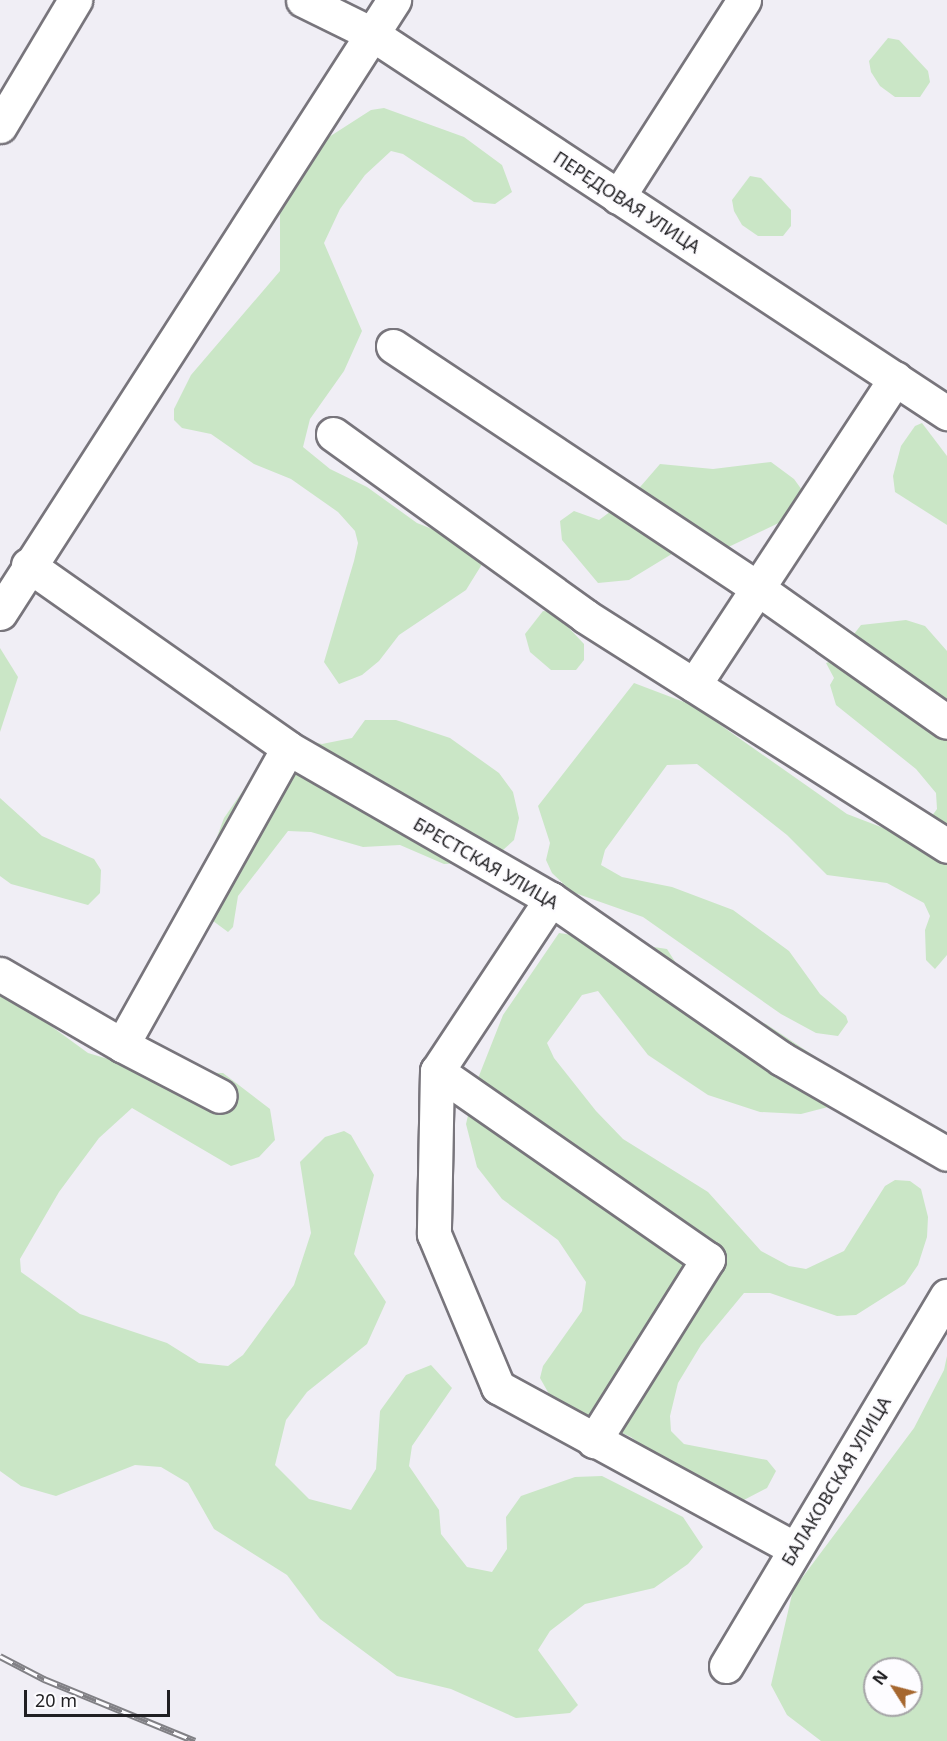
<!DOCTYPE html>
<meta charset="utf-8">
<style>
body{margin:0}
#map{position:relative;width:947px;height:1741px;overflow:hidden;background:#f0eef5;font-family:"Noto Sans",sans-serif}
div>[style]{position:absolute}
.green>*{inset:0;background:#cae6c6}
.roads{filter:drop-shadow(2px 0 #78757c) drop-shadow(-2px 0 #78757c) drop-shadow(0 2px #78757c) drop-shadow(0 -2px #78757c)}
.minor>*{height:33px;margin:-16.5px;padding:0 16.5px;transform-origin:16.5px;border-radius:16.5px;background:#fff}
.rail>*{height:7px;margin-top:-3.5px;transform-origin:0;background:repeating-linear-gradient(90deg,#fdfcff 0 14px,#818085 0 28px);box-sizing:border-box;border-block:2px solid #818085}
span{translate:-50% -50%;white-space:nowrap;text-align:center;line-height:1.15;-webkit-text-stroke:4.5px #fdfcff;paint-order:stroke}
.street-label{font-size:18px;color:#201f22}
.north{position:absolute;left:863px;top:1657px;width:60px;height:60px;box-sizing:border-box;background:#fdfcff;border:2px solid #a5a4a7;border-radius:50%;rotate:306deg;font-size:16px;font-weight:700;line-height:24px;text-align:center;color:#201f22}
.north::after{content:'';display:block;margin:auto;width:21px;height:27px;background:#a6672f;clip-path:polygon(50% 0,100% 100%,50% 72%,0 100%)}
.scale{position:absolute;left:24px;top:1690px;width:146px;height:27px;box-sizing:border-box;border:3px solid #201f22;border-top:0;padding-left:8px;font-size:18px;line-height:21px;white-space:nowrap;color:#201f22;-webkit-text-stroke:4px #fdfcff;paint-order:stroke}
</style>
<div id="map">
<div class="green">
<i style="clip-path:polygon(888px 38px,899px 40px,928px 71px,930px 82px,920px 97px,895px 97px,880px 86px,871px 72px,869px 61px)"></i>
<i style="clip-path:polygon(384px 108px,464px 137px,502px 165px,512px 192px,495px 204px,474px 202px,403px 154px,391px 151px,365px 175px,340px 209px,324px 243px,362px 331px,344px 371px,310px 419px,303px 447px,330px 469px,367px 487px,417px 523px,462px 541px,484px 561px,466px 590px,399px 635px,379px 661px,362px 675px,339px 684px,324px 662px,354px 561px,358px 543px,355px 531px,338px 512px,291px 479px,254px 464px,211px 434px,182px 428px,174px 420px,174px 409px,191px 375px,280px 271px,280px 211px,288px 191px,329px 137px,371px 110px)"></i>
<i style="clip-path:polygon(750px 176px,761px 178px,791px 210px,791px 226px,783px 236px,758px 236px,742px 225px,734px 211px,732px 200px)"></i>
<i style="clip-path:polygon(922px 423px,947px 456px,947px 525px,895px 492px,893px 476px,901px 446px,915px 426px)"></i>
<i style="clip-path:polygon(771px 462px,794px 479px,807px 497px,789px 518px,718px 552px,680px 549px,629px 580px,598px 583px,562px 540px,560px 521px,574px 511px,599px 520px,634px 494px,660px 464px,713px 469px)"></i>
<i style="clip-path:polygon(543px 611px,554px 612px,584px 644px,584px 660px,576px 670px,551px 670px,530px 652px,525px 634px)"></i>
<i style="clip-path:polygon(906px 620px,925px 626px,947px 651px,947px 955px,935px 969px,926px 960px,925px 930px,930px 916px,924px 903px,887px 883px,827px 875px,787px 835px,697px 764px,667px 765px,605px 850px,601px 865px,622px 877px,672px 887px,733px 910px,789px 951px,820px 994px,846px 1016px,848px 1022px,838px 1036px,816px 1033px,781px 1014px,643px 917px,572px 892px,552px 873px,546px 860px,550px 843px,538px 806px,634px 683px,692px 705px,847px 814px,894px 832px,921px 831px,937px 809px,936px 793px,916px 769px,836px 705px,830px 685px,834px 678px,826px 663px,834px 660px,861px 625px)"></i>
<i style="clip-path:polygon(0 648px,18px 677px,0 732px)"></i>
<i style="clip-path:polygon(365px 720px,396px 720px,450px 738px,499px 773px,513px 792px,519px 818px,514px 840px,503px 850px,462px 863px,444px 864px,400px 845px,363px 847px,311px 832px,288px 831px,238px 896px,233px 927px,228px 932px,205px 915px,211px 853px,224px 818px,263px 762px,297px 738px,322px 744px,352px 738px)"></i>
<i style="clip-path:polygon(0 798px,42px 836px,94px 859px,101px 870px,100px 893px,88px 905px,11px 884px,0 876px)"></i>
<i style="clip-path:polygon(559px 933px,667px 949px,694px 992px,725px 1010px,766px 1024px,846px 1077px,844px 1096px,828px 1107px,801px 1114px,760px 1112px,708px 1095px,648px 1055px,598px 991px,582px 995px,547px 1043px,554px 1058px,596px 1111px,623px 1139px,708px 1192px,761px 1251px,789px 1266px,806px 1269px,844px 1251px,885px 1186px,895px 1180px,910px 1181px,921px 1189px,928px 1217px,927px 1237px,918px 1265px,905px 1284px,856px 1315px,837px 1316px,770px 1293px,744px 1293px,701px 1345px,678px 1383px,670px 1416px,671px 1431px,684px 1444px,767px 1460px,776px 1471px,767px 1488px,740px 1502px,675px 1470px,631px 1437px,575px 1412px,549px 1394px,540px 1378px,543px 1366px,582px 1311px,586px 1282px,558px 1240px,502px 1199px,477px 1167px,466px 1124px,475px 1086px,503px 1015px)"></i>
<i style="clip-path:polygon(0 989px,88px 1053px,152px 1072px,223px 1073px,270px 1109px,275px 1140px,259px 1157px,231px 1166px,132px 1108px,99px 1138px,59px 1192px,20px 1259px,21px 1272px,80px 1314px,167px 1343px,199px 1363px,228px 1366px,243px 1355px,294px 1285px,311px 1233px,300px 1162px,325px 1137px,344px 1131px,351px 1135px,374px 1175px,354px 1254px,386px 1302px,367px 1344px,307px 1392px,286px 1420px,275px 1465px,309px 1499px,351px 1510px,376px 1469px,380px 1411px,406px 1375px,431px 1365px,452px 1388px,412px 1446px,409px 1466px,439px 1510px,441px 1534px,467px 1567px,492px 1572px,507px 1549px,506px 1517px,521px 1496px,575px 1477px,602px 1476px,683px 1517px,703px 1547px,688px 1564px,654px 1588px,585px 1604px,550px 1631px,538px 1650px,578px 1705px,570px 1713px,516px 1718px,451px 1689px,397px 1676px,320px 1619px,287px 1575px,214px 1529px,188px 1483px,161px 1467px,135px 1465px,56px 1496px,21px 1486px,0 1471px)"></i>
<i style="clip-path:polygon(evenodd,947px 1356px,947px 1741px,821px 1741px,787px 1715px,771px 1685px,793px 1590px,914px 1428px,944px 1370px,947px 1356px,875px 1669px,911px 1669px,911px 1705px,875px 1705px,875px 1669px)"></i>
</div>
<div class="roads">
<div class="minor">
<i style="left:303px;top:0;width:77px;rotate:26.2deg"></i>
<i style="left:372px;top:34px;width:689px;rotate:33.39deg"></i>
<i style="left:0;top:126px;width:147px;rotate:-59.2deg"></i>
<i style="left:618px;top:197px;width:234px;rotate:-57.4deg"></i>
<i style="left:393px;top:346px;width:437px;rotate:33.6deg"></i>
<i style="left:757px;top:588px;width:232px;rotate:35.2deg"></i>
<i style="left:333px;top:434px;width:311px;rotate:35.8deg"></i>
<i style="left:585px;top:616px;width:429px;rotate:32.4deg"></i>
<i style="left:28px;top:565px;width:318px;rotate:35.1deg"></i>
<i style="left:288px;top:748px;width:303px;rotate:29.9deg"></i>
<i style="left:551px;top:899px;width:281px;rotate:34.7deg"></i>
<i style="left:782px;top:1059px;width:190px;rotate:29.9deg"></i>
<i style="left:0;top:613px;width:729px;rotate:-57.27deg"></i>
<i style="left:694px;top:685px;width:367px;rotate:-56.7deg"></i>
<i style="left:551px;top:899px;width:206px;rotate:123.5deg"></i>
<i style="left:437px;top:1071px;width:163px;rotate:91.1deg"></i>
<i style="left:434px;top:1234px;width:166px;rotate:67.3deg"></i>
<i style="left:498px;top:1387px;width:338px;rotate:28.6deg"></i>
<i style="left:0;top:974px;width:141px;rotate:30.2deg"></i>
<i style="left:122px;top:1045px;width:340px;rotate:-60.8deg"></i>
<i style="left:122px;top:1045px;width:110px;rotate:27.5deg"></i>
<i style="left:437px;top:1071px;width:330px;rotate:34.8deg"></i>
<i style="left:708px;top:1259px;width:215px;rotate:122.1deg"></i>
<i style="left:726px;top:1666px;width:431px;rotate:-59.2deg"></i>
</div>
</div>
<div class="rail">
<i style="left:0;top:1656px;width:50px;rotate:27.6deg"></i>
<i style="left:44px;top:1679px;width:163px;rotate:22.3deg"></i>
</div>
<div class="street-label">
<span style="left:627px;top:202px;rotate:33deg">ПЕРЕДОВАЯ УЛИЦА</span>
<span style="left:486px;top:863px;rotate:30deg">БРЕСТСКАЯ УЛИЦА</span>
<span style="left:836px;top:1481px;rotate:-59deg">БАЛАКОВСКАЯ УЛИЦА</span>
</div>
<div class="north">N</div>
<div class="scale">20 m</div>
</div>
